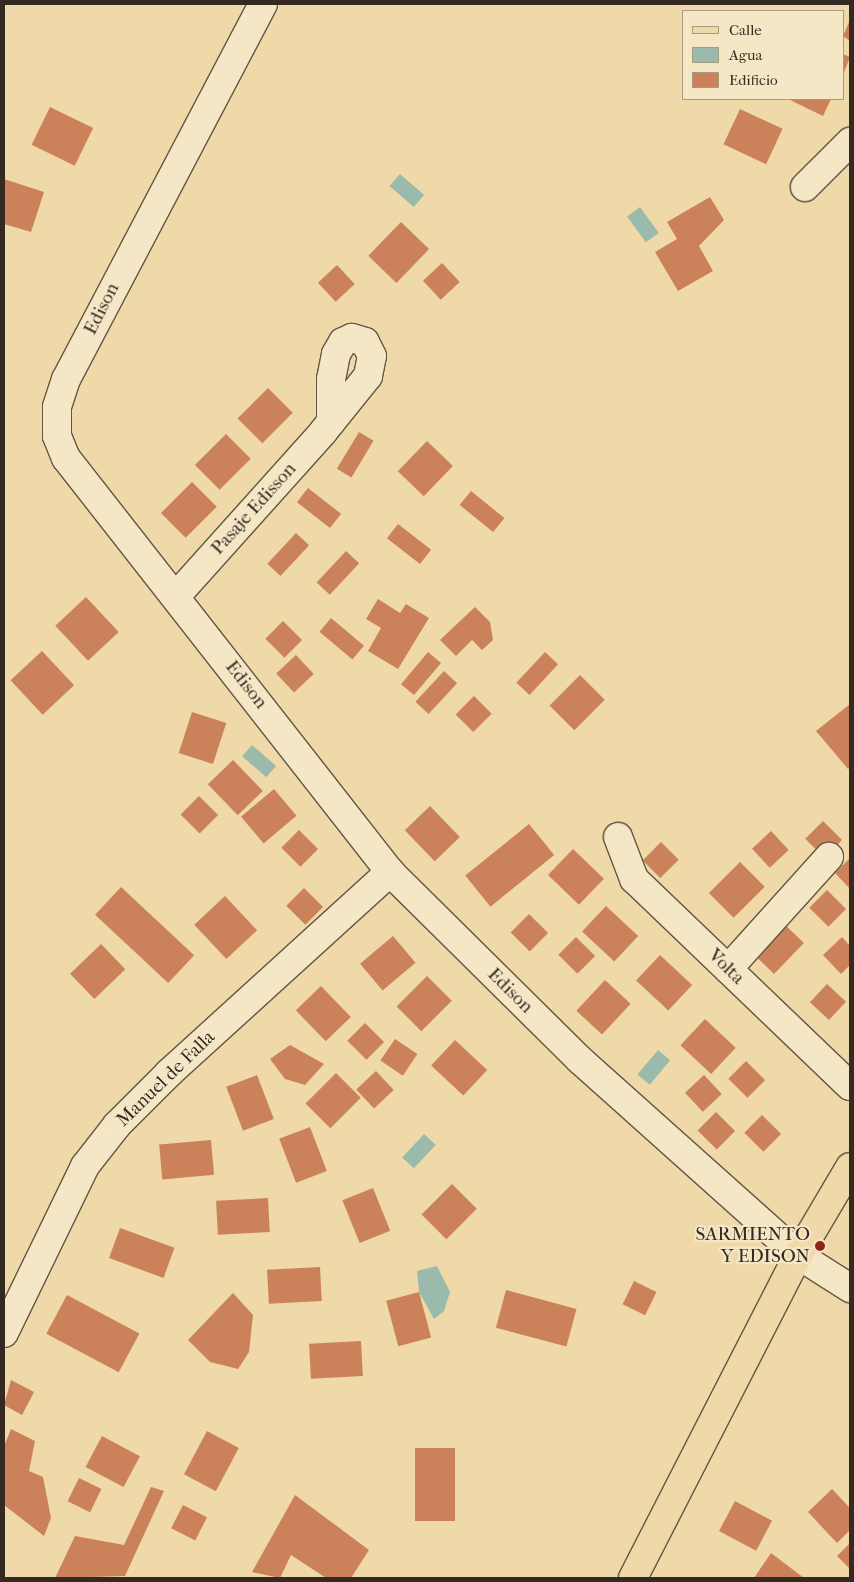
<!DOCTYPE html>
<style>
body{margin:0}
#map{position:relative;width:854px;height:1582px;overflow:hidden;background:#efd9a8;font-family:"IM FELL French Canon",serif}
div>[style]{position:absolute}
.water>*{inset:0;background:#9abaac;transform-origin:0 0}
.building>*{inset:0;background:#cb825b;transform-origin:0 0}
.roads{filter:drop-shadow(1px 0 #635644) drop-shadow(-1px 0 #635644) drop-shadow(0 1px #635644) drop-shadow(0 -1px #635644)}
.minor>*{height:28px;margin:-14px;padding:0 14px;transform-origin:14px;border-radius:14px;background:#f5e6c6}
.major>*{height:28px;margin:-14px;padding:0 14px;transform-origin:14px;border-radius:14px;background:#efd9a8}
.dots>*{width:14px;height:14px;translate:-50% -50%;box-sizing:border-box;border:2px solid #f5e6c6;border-radius:50%}
span{translate:-50% -50%;white-space:nowrap;text-align:center;line-height:1.15;-webkit-text-stroke:4.5px #f5e6c6;paint-order:stroke}
.street-label{font-size:19px;color:#342a22}
.poi-label{font-size:19px;color:#342a22}
.right{translate:-100% -50%;text-align:right}
.frame{position:absolute;inset:0;border:5px solid #342a22;pointer-events:none}
.legend{position:absolute;left:682px;top:10px;width:162px;height:90px;box-sizing:border-box;background:#f5e6c6;border:1px solid #a89b84;margin:0;padding:6px 9px;list-style:none;font-size:15px;color:#342a22}
.legend li{display:flex;align-items:center;gap:10px;height:25px}
.legend b{width:25px;border:1px solid #a89b84}
</style>
<div id="map">
<div class="water">
<i style="left:400px;top:174px;width:32px;height:16px;rotate:41deg"></i>
<i style="left:640px;top:207px;width:32px;height:16px;rotate:54deg"></i>
<i style="left:252px;top:745px;width:32px;height:15px;rotate:41deg"></i>
<i style="left:658px;top:1050px;width:16px;height:32px;rotate:40deg"></i>
<i style="left:424px;top:1134px;width:16px;height:32px;rotate:43deg"></i>
<i style="clip-path:polygon(437px 1266px,450px 1292px,444px 1311px,434px 1319px,419px 1292px,417px 1271px)"></i>
</div>
<div class="building">
<i style="clip-path:polygon(850px 20px,850px 41px,843px 36px)"></i>
<i style="clip-path:polygon(843px 54px,850px 57px,843px 75px)"></i>
<i style="clip-path:polygon(788px 99px,831px 99px,823px 116px)"></i>
<i style="left:50px;top:107px;width:48px;height:42px;rotate:26deg"></i>
<i style="left:740px;top:109px;width:47px;height:39px;rotate:25deg"></i>
<i style="clip-path:polygon(4px 179px,44px 192px,31px 232px,4px 224px)"></i>
<i style="clip-path:polygon(710px 197px,724px 220px,699px 246px,713px 271px,678px 291px,655px 252px,677px 239px,667px 222px)"></i>
<i style="left:401px;top:222px;width:39px;height:47px;rotate:44deg"></i>
<i style="left:442px;top:263px;width:26px;height:26px;rotate:47deg"></i>
<i style="left:337px;top:265px;width:26px;height:26px;rotate:47deg"></i>
<i style="left:268px;top:388px;width:35px;height:43px;rotate:45deg"></i>
<i style="left:359px;top:432px;width:17px;height:43px;rotate:31deg"></i>
<i style="left:226px;top:434px;width:35px;height:44px;rotate:45deg"></i>
<i style="left:427px;top:441px;width:36px;height:42px;rotate:44deg"></i>
<i style="left:192px;top:482px;width:35px;height:44px;rotate:45deg"></i>
<i style="left:308px;top:488px;width:42px;height:18px;rotate:38deg"></i>
<i style="left:471px;top:491px;width:43px;height:18px;rotate:39deg"></i>
<i style="left:398px;top:524px;width:42px;height:18px;rotate:38deg"></i>
<i style="left:296px;top:533px;width:18px;height:42px;rotate:43deg"></i>
<i style="left:346px;top:551px;width:18px;height:43px;rotate:43deg"></i>
<i style="left:86px;top:597px;width:48px;height:42px;rotate:47deg"></i>
<i style="clip-path:polygon(378px 599px,400px 613px,406px 604px,429px 618px,398px 669px,368px 651px,381px 628px,366px 619px)"></i>
<i style="clip-path:polygon(475px 607px,490px 622px,493px 640px,482px 650px,472px 640px,456px 656px,440px 640px)"></i>
<i style="left:331px;top:618px;width:43px;height:18px;rotate:40deg"></i>
<i style="left:283px;top:621px;width:27px;height:25px;rotate:45deg"></i>
<i style="left:42px;top:651px;width:47px;height:43px;rotate:47deg"></i>
<i style="left:428px;top:652px;width:17px;height:42px;rotate:40deg"></i>
<i style="left:545px;top:652px;width:18px;height:42px;rotate:43deg"></i>
<i style="left:296px;top:655px;width:26px;height:27px;rotate:47deg"></i>
<i style="left:444px;top:671px;width:18px;height:42px;rotate:43deg"></i>
<i style="left:580px;top:675px;width:35px;height:43px;rotate:45deg"></i>
<i style="left:474px;top:696px;width:25px;height:26px;rotate:45deg"></i>
<i style="clip-path:polygon(850px 704px,850px 767px,848px 769px,816px 731px)"></i>
<i style="left:192px;top:712px;width:36px;height:43px;rotate:18deg"></i>
<i style="left:233px;top:760px;width:43px;height:35px;rotate:46deg"></i>
<i style="left:274px;top:789px;width:35px;height:43px;rotate:50deg"></i>
<i style="left:199px;top:796px;width:27px;height:26px;rotate:45deg"></i>
<i style="left:430px;top:806px;width:43px;height:35px;rotate:46deg"></i>
<i style="left:823px;top:821px;width:27px;height:25px;rotate:45deg"></i>
<i style="left:529px;top:824px;width:40px;height:82px;rotate:51deg"></i>
<i style="left:299px;top:830px;width:27px;height:25px;rotate:45deg"></i>
<i style="left:771px;top:831px;width:26px;height:26px;rotate:47deg"></i>
<i style="left:661px;top:842px;width:25px;height:26px;rotate:45deg"></i>
<i style="left:573px;top:849px;width:43px;height:36px;rotate:44deg"></i>
<i style="clip-path:polygon(850px 858px,850px 889px,835px 873px)"></i>
<i style="left:740px;top:862px;width:35px;height:44px;rotate:45deg"></i>
<i style="left:121px;top:887px;width:100px;height:38px;rotate:43deg"></i>
<i style="left:304px;top:888px;width:27px;height:25px;rotate:45deg"></i>
<i style="left:827px;top:890px;width:27px;height:25px;rotate:45deg"></i>
<i style="left:225px;top:896px;width:47px;height:42px;rotate:47deg"></i>
<i style="left:606px;top:906px;width:44px;height:35px;rotate:43deg"></i>
<i style="left:529px;top:914px;width:27px;height:26px;rotate:45deg"></i>
<i style="left:778px;top:918px;width:36px;height:43px;rotate:44deg"></i>
<i style="left:393px;top:936px;width:35px;height:43px;rotate:50deg"></i>
<i style="left:576px;top:937px;width:27px;height:25px;rotate:45deg"></i>
<i style="clip-path:polygon(842px 937px,850px 946px,850px 965px,841px 974px,823px 955px)"></i>
<i style="left:101px;top:944px;width:35px;height:43px;rotate:46deg"></i>
<i style="left:660px;top:955px;width:44px;height:35px;rotate:43deg"></i>
<i style="left:427px;top:976px;width:35px;height:43px;rotate:45deg"></i>
<i style="left:605px;top:980px;width:35px;height:42px;rotate:43deg"></i>
<i style="left:827px;top:984px;width:26px;height:25px;rotate:43deg"></i>
<i style="left:321px;top:986px;width:43px;height:35px;rotate:46deg"></i>
<i style="left:705px;top:1019px;width:42px;height:36px;rotate:43deg"></i>
<i style="left:365px;top:1023px;width:27px;height:25px;rotate:45deg"></i>
<i style="left:395px;top:1039px;width:27px;height:26px;rotate:34deg"></i>
<i style="left:455px;top:1040px;width:44px;height:35px;rotate:43deg"></i>
<i style="clip-path:polygon(290px 1045px,324px 1064px,305px 1085px,285px 1079px,270px 1059px)"></i>
<i style="left:746px;top:1061px;width:27px;height:25px;rotate:45deg"></i>
<i style="left:376px;top:1071px;width:26px;height:27px;rotate:47deg"></i>
<i style="left:336px;top:1073px;width:35px;height:43px;rotate:45deg"></i>
<i style="left:257px;top:1075px;width:47px;height:33px;rotate:69deg"></i>
<i style="left:704px;top:1075px;width:26px;height:26px;rotate:47deg"></i>
<i style="left:716px;top:1112px;width:27px;height:26px;rotate:45deg"></i>
<i style="left:762px;top:1115px;width:27px;height:25px;rotate:45deg"></i>
<i style="left:310px;top:1127px;width:47px;height:33px;rotate:69deg"></i>
<i style="left:211px;top:1140px;width:35px;height:52px;rotate:85deg"></i>
<i style="left:452px;top:1184px;width:35px;height:43px;rotate:45deg"></i>
<i style="left:373px;top:1188px;width:46px;height:33px;rotate:68deg"></i>
<i style="left:268px;top:1198px;width:34px;height:52px;rotate:87deg"></i>
<i style="left:120px;top:1228px;width:58px;height:32px;rotate:20deg"></i>
<i style="left:320px;top:1267px;width:34px;height:53px;rotate:87deg"></i>
<i style="left:634px;top:1281px;width:25px;height:26px;rotate:26deg"></i>
<i style="left:506px;top:1290px;width:73px;height:39px;rotate:15deg"></i>
<i style="left:419px;top:1292px;width:47px;height:34px;rotate:75deg"></i>
<i style="clip-path:polygon(233px 1293px,253px 1315px,249px 1352px,238px 1369px,210px 1362px,188px 1340px)"></i>
<i style="left:67px;top:1295px;width:82px;height:44px;rotate:28deg"></i>
<i style="left:361px;top:1341px;width:35px;height:52px;rotate:87deg"></i>
<i style="clip-path:polygon(11px 1380px,34px 1392px,22px 1415px,4px 1405px)"></i>
<i style="clip-path:polygon(11px 1429px,35px 1441px,29px 1471px,43px 1477px,51px 1518px,44px 1536px,4px 1505px,4px 1446px)"></i>
<i style="left:207px;top:1431px;width:36px;height:49px;rotate:28deg"></i>
<i style="left:102px;top:1436px;width:43px;height:35px;rotate:28deg"></i>
<i style="left:415px;top:1448px;width:40px;height:73px"></i>
<i style="left:79px;top:1478px;width:25px;height:26px;rotate:26deg"></i>
<i style="clip-path:polygon(151px 1487px,164px 1491px,125px 1576px,55px 1578px,75px 1536px,124px 1545px)"></i>
<i style="clip-path:polygon(832px 1489px,850px 1508px,850px 1530px,837px 1543px,808px 1512px)"></i>
<i style="clip-path:polygon(295px 1495px,369px 1550px,351px 1578px,326px 1578px,291px 1555px,280px 1578px,252px 1572px)"></i>
<i style="left:735px;top:1501px;width:42px;height:34px;rotate:28deg"></i>
<i style="left:183px;top:1505px;width:27px;height:26px;rotate:27deg"></i>
<i style="clip-path:polygon(850px 1543px,850px 1569px,837px 1556px)"></i>
<i style="clip-path:polygon(771px 1553px,804px 1578px,754px 1578px)"></i>
</div>
<div class="roads">
<div class="minor">
<i style="left:263px;top:4px;width:424px;rotate:117.7deg"></i>
<i style="left:66px;top:379px;width:29px;rotate:108deg"></i>
<i style="left:57px;top:407px;width:29px;rotate:90deg"></i>
<i style="left:57px;top:436px;width:24px;rotate:68deg"></i>
<i style="left:66px;top:458px;width:526px;rotate:51.95deg"></i>
<i style="left:390px;top:872px;width:267px;rotate:44.7deg"></i>
<i style="left:580px;top:1060px;width:292px;rotate:41.8deg"></i>
<i style="left:798px;top:1255px;width:62px;rotate:32.4deg"></i>
<i style="left:805px;top:187px;width:64px;rotate:-45deg"></i>
<i style="left:177px;top:595px;width:219px;rotate:-48.1deg"></i>
<i style="left:323px;top:432px;width:72px;rotate:-51.2deg"></i>
<i style="left:368px;top:376px;width:20px;rotate:-79deg"></i>
<i style="left:372px;top:356px;width:16px;rotate:-117deg"></i>
<i style="left:365px;top:342px;width:14px;rotate:-163deg"></i>
<i style="left:352px;top:338px;width:10px;rotate:156deg"></i>
<i style="left:343px;top:342px;width:14px;rotate:120deg"></i>
<i style="left:336px;top:354px;width:25px;rotate:101deg"></i>
<i style="left:331px;top:379px;width:43px;rotate:90deg"></i>
<i style="left:618px;top:837px;width:45px;rotate:69.1deg"></i>
<i style="left:634px;top:879px;width:299px;rotate:43.8deg"></i>
<i style="left:728px;top:969px;width:151px;rotate:-48deg"></i>
<i style="left:4px;top:1333px;width:186px;rotate:-64.1deg"></i>
<i style="left:85px;top:1166px;width:52px;rotate:-52deg"></i>
<i style="left:117px;top:1125px;width:74px;rotate:-45deg"></i>
<i style="left:169px;top:1073px;width:299px;rotate:-42.3deg"></i>
</div>
<div class="major">
<i style="left:633px;top:1578px;width:363px;rotate:-62.9deg"></i>
<i style="left:798px;top:1255px;width:102px;rotate:-59.4deg"></i>
</div>
</div>
<div class="dots">
<i style="left:820px;top:1246px;background:#8f2418"></i>
</div>
<div class="street-label">
<span style="left:102px;top:309px;rotate:-63deg">Edison</span>
<span style="left:254px;top:509px;rotate:-48deg">Pasaje Edisson</span>
<span style="left:246px;top:685px;rotate:52deg">Edison</span>
<span style="left:726px;top:967px;rotate:44deg">Volta</span>
<span style="left:510px;top:991px;rotate:45deg">Edison</span>
<span style="left:166px;top:1079px;rotate:-44deg">Manuel de Falla</span>
</div>
<div class="poi-label">
<span class="right" style="left:810px;top:1246px">SARMIENTO<br>Y EDISON</span>
</div>
<div class="frame"></div>
<ul class="legend">
<li><b style="height:6px;background:#efd9a8"></b>Calle</li>
<li><b style="height:14px;background:#9abaac"></b>Agua</li>
<li><b style="height:14px;background:#cb825b"></b>Edificio</li>
</ul>
</div>
